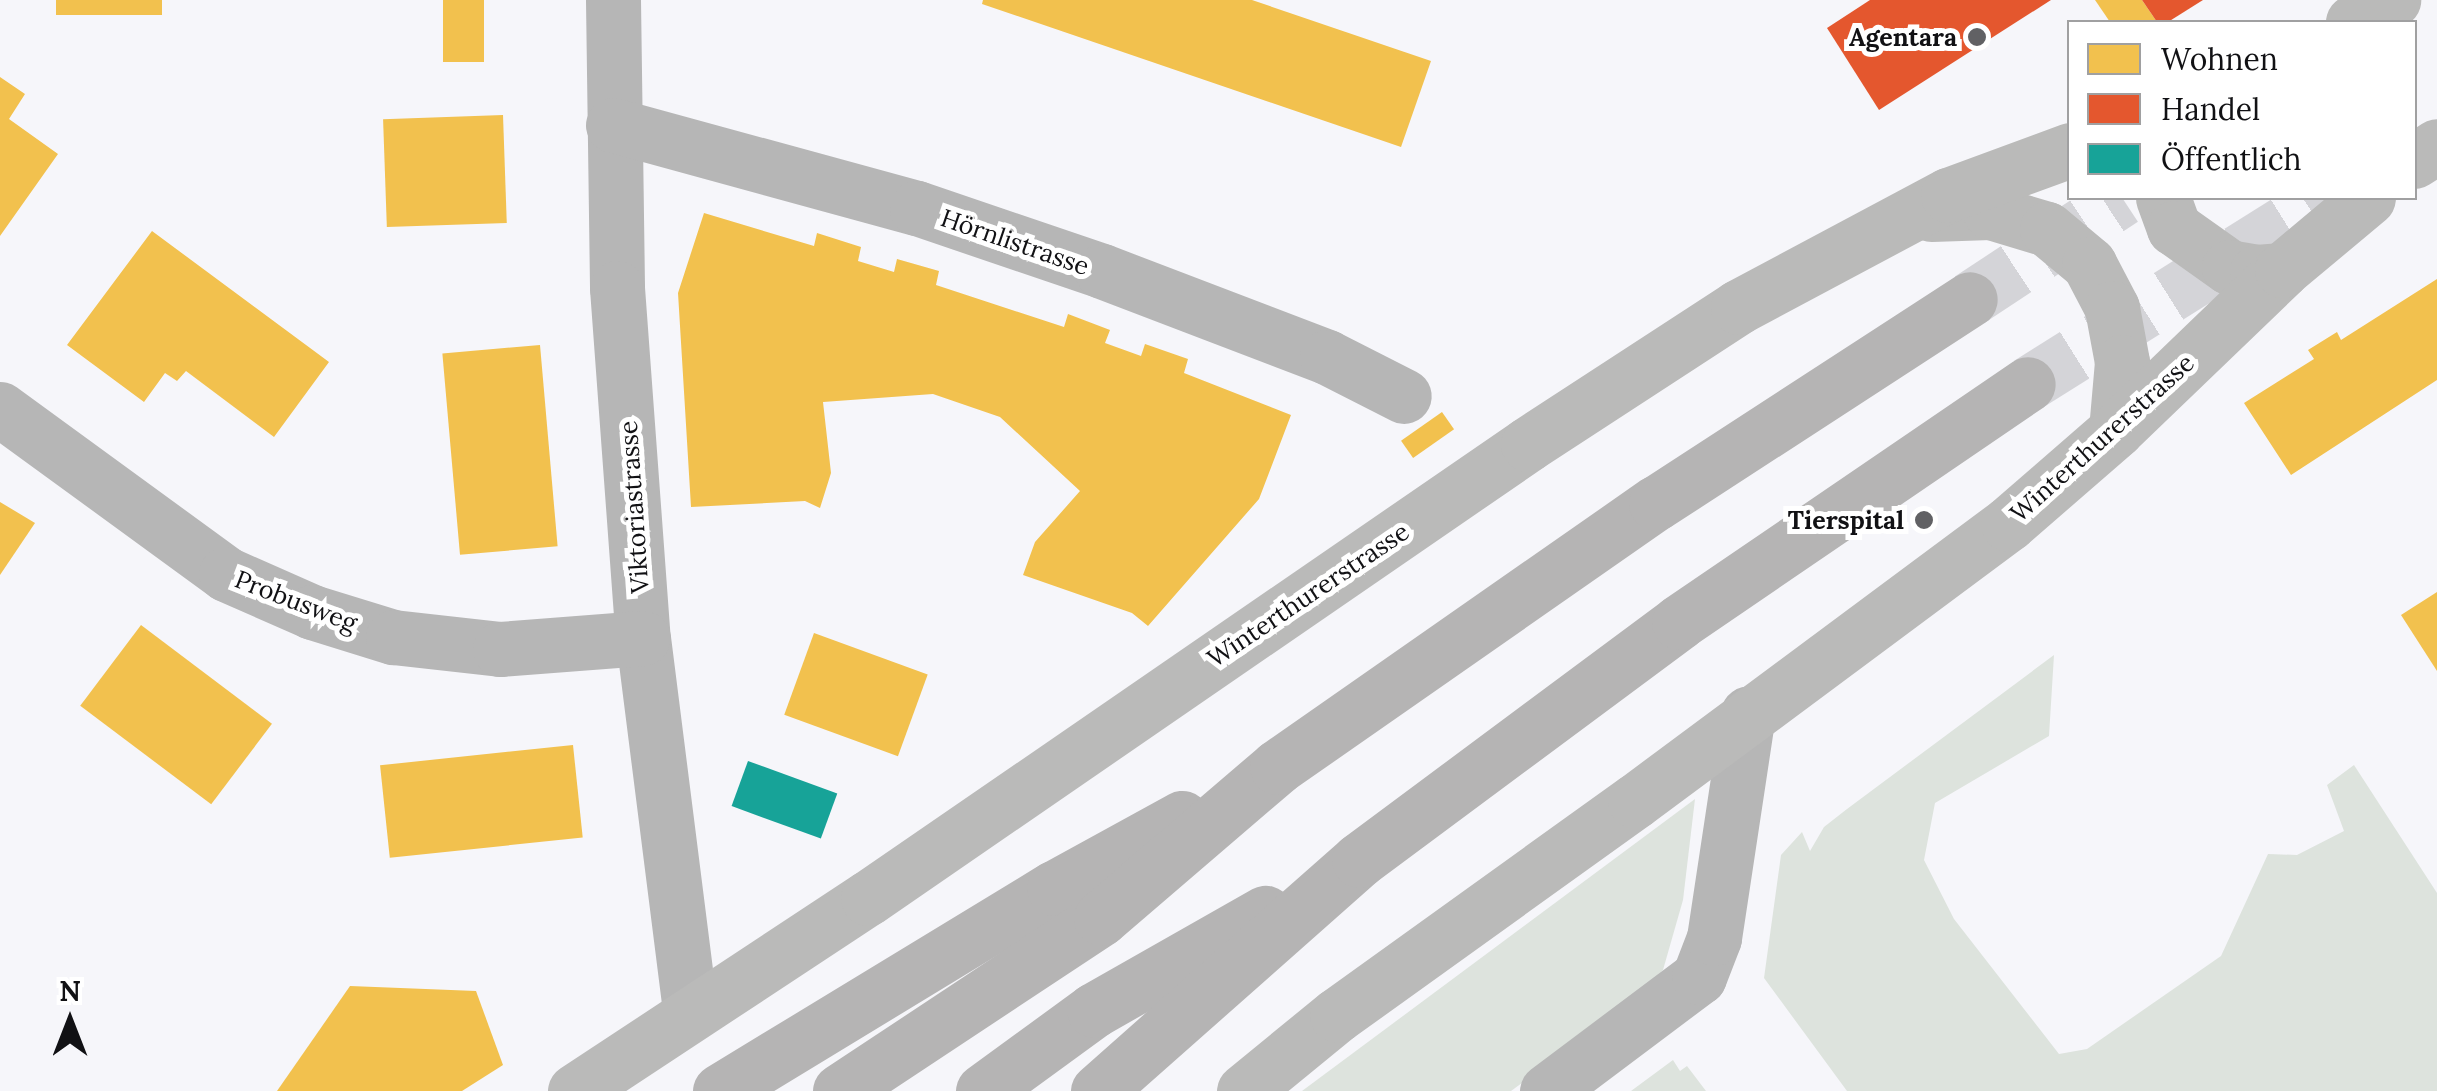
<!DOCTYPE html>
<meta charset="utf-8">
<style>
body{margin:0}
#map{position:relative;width:2437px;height:1091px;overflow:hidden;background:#f6f6fa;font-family:Lora,serif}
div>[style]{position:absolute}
.green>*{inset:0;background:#dde3dd}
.homes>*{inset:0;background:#f2c14e;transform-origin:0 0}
.shops>*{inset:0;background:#e4572e}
.public>*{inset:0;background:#17a398;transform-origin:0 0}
.highway-tunnel>*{height:55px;margin-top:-27.5px;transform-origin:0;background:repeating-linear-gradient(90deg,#d4d4d8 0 55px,transparent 0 83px)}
.street>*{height:55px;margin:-27.5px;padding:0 27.5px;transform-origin:27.5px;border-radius:27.5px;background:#b6b6b6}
.primary>*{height:55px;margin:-27.5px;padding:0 27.5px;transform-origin:27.5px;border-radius:27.5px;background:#babab9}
.highway>*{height:55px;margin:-27.5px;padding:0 27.5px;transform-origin:27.5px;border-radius:27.5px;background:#b5b4b4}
.dots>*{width:28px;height:28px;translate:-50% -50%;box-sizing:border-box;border:5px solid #fff;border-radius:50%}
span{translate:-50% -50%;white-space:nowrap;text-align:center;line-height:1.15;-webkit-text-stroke:10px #fff;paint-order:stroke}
.poi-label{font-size:25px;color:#111114;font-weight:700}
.right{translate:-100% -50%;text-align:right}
.street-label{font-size:25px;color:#111114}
.legend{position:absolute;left:2067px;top:20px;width:350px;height:180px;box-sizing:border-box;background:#fff;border:2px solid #a0a0a1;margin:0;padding:12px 18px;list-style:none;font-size:30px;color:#111114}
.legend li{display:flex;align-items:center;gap:20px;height:50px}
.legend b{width:50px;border:2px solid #a0a0a1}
.north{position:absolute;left:20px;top:971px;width:100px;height:100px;-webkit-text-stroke:8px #fff;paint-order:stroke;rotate:0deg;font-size:28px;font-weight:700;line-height:40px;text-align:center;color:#111114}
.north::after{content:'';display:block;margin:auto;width:35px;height:45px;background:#111114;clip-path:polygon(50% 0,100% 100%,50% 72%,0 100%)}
</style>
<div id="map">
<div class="green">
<i style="clip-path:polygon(2054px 655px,2049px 736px,1935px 803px,1924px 860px,1954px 919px,2059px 1054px,2087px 1049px,2221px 956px,2268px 854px,2297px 855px,2344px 831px,2327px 785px,2354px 765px,2437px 893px,2437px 1091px,1847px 1091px,1764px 978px,1781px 855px,1802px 832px,1810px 851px,1824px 827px,1847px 809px)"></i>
<i style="clip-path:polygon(1695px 799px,1683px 900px,1663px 970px,1634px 1000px,1511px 1091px,1302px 1091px)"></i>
<i style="clip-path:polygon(1673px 1060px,1680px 1071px,1687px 1066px,1706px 1091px,1631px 1091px)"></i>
</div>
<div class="homes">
<i style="left:56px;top:0;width:106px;height:15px"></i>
<i style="left:443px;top:0;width:41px;height:62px"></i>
<i style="clip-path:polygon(983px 0,1252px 0,1431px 61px,1401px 147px,982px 4px)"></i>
<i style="clip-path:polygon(2095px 0,2142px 0,2157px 22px,2110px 22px)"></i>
<i style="clip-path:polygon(0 77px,25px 94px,9px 119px,58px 154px,0 236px)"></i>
<i style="left:503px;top:115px;width:108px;height:120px;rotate:88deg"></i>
<i style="clip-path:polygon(704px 213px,814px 246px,817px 233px,861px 247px,858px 261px,894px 272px,897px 259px,939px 271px,936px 285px,1064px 327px,1068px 314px,1110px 330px,1105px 343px,1141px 356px,1145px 344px,1188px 359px,1184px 373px,1291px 415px,1259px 499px,1148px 626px,1132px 613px,1023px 575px,1035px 542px,1080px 491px,1000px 417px,933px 394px,823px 402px,831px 473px,820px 508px,805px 501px,691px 507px,678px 293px)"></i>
<i style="clip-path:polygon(152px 231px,329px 362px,274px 437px,186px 371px,177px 381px,165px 373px,144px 402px,67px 345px)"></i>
<i style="clip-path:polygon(2437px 279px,2437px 380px,2291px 475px,2244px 403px,2314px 359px,2308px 350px,2337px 332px,2341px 340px)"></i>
<i style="left:540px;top:345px;width:202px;height:98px;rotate:85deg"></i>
<i style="left:1442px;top:412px;width:21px;height:50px;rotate:55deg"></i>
<i style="clip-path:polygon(0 502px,35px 523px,0 575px)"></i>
<i style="clip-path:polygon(2437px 592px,2437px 671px,2401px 615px)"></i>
<i style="left:141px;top:625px;width:164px;height:101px;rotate:37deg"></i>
<i style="left:814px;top:633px;width:121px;height:87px;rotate:20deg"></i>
<i style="left:573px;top:745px;width:93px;height:194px;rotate:84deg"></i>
<i style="clip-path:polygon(350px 986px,476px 991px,503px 1065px,462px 1091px,277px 1091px)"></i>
</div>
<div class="shops">
<i style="clip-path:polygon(1870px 0,2051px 0,1879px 110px,1827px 28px)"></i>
<i style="clip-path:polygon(2142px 0,2203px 0,2168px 22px,2157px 22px)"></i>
</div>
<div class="public">
<i style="left:748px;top:761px;width:95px;height:48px;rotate:20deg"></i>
</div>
<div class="highway-tunnel">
<i style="left:1970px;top:299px;width:183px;rotate:-33.4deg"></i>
<i style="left:2028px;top:384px;width:350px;rotate:-32.1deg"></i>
</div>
<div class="street">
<i style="left:613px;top:0;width:288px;rotate:89.2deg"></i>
<i style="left:617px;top:288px;width:351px;rotate:85.8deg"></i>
<i style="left:643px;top:638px;width:377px;rotate:82.8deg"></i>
<i style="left:613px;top:125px;width:315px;rotate:15.3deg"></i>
<i style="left:917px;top:208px;width:195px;rotate:18.8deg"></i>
<i style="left:1102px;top:271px;width:241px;rotate:20.9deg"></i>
<i style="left:1327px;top:357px;width:86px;rotate:26.9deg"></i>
<i style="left:0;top:409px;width:280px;rotate:36.1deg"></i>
<i style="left:226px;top:574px;width:94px;rotate:23.8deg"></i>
<i style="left:312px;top:612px;width:85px;rotate:17.2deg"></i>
<i style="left:393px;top:637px;width:108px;rotate:6.4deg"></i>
<i style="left:500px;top:649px;width:143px;rotate:-4.4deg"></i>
<i style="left:1547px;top:1091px;width:190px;rotate:-36.9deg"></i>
<i style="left:1699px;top:977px;width:42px;rotate:-69deg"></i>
<i style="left:1714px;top:938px;width:227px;rotate:-81.4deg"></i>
</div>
<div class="primary">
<i style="left:2353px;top:22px;width:46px;rotate:-28.8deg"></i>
<i style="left:2414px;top:161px;width:27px;rotate:-33deg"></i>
<i style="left:2163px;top:198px;width:32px;rotate:70deg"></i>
<i style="left:2174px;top:228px;width:67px;rotate:35.3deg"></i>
<i style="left:2229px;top:267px;width:28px;rotate:10deg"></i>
<i style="left:2257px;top:272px;width:25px;rotate:-5deg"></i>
<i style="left:1931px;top:214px;width:59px;rotate:-1.9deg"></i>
<i style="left:1990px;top:212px;width:59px;rotate:16.6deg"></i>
<i style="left:2047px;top:229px;width:55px;rotate:39.8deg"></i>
<i style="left:2089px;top:264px;width:50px;rotate:62.4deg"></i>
<i style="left:2112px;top:308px;width:55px;rotate:79.5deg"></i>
<i style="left:2122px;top:362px;width:68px;rotate:95deg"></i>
<i style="left:575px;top:1091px;width:351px;rotate:-33.4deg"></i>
<i style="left:868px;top:898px;width:801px;rotate:-34.52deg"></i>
<i style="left:1528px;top:444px;width:251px;rotate:-33.1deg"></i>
<i style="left:1738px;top:307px;width:238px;rotate:-28.1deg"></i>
<i style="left:1948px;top:195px;width:130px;rotate:-20.2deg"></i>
<i style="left:1244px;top:1091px;width:120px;rotate:-39.3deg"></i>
<i style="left:1337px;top:1015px;width:367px;rotate:-35.7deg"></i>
<i style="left:1635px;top:801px;width:465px;rotate:-36.6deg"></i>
<i style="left:2008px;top:524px;width:143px;rotate:-41deg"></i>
<i style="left:2116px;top:430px;width:231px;rotate:-43.9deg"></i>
<i style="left:2282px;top:270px;width:112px;rotate:-39.9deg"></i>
</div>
<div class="highway">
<i style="left:720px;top:1091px;width:391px;rotate:-31.3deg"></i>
<i style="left:1054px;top:888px;width:146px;rotate:-28.7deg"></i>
<i style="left:840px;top:1091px;width:313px;rotate:-33.5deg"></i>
<i style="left:1101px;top:918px;width:232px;rotate:-40.6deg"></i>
<i style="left:1277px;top:767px;width:462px;rotate:-34.9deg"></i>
<i style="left:1656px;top:503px;width:374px;rotate:-33deg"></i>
<i style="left:983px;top:1091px;width:137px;rotate:-36.1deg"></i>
<i style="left:1094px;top:1010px;width:197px;rotate:-29.6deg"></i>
<i style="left:1098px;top:1091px;width:349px;rotate:-41.5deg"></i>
<i style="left:1359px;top:860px;width:399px;rotate:-36.6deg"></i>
<i style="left:1679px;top:622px;width:422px;rotate:-34.3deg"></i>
</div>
<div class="dots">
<i style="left:1977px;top:37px;background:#616164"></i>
<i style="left:1924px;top:520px;background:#616164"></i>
</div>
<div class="poi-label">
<span class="right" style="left:1957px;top:37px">Agentara</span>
<span class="right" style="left:1904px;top:520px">Tierspital</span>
</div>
<div class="street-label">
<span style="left:1015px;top:242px;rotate:19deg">Hörnlistrasse</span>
<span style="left:2102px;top:438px;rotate:-42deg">Winterthurerstrasse</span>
<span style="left:634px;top:507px;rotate:-94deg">Viktoriastrasse</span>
<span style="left:1308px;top:595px;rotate:-34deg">Winterthurerstrasse</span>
<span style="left:296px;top:601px;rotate:21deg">Probusweg</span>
</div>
<ul class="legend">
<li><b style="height:28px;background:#f2c14e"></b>Wohnen</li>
<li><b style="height:28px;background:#e4572e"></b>Handel</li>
<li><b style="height:28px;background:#17a398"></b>Öffentlich</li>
</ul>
<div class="north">N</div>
</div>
